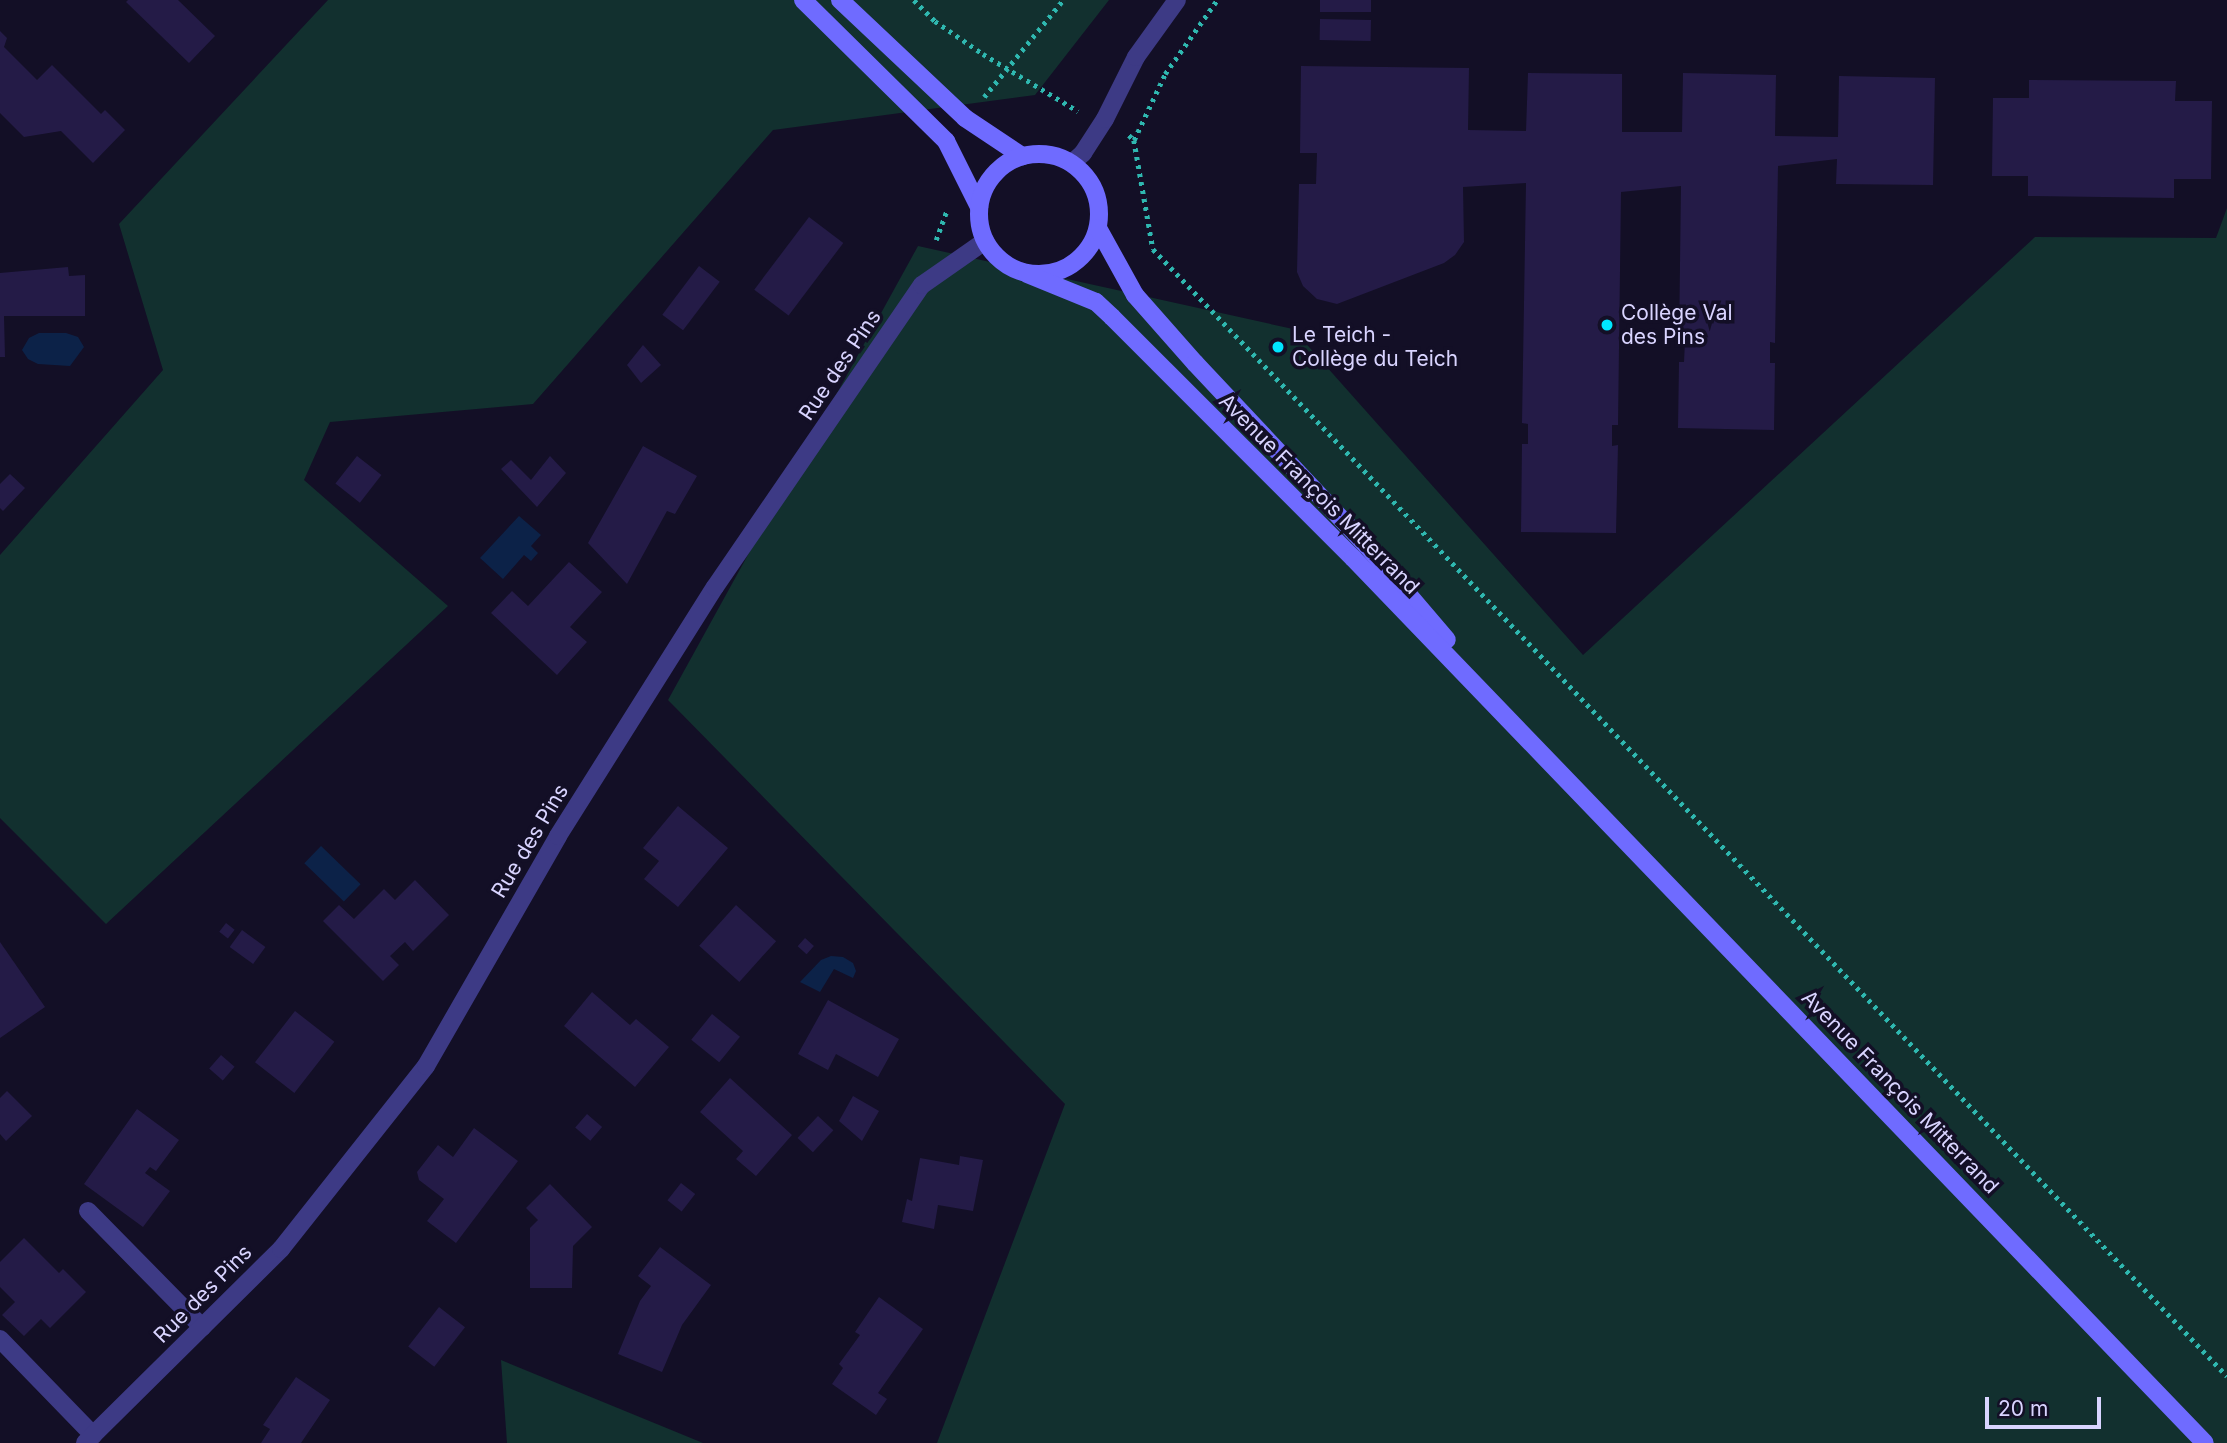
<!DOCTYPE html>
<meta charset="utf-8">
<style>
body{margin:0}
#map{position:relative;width:2227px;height:1443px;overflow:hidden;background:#130f26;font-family:Inter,sans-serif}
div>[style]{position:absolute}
.green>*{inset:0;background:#12302f}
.water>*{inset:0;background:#0c2248;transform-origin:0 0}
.building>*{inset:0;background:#241b47;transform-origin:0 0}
.path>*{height:4.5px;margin-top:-2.25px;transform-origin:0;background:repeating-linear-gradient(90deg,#2fb8b0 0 3.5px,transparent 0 8.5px)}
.lane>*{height:18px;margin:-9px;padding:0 9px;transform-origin:9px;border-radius:9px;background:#3d3a85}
.street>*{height:18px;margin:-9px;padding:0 9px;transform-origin:9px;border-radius:9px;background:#3d3a85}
.secondary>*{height:18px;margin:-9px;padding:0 9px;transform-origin:9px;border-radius:9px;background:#6f6bff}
.secondary>.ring{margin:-9px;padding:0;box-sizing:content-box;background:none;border:18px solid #6f6bff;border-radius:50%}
.dots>*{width:19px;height:19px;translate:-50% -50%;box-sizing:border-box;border:4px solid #130f26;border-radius:50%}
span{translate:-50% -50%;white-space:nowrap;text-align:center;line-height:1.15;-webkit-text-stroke:7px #130f26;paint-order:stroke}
.poi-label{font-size:21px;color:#d9d4ff}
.left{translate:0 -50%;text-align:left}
.street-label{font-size:21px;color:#d9d4ff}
.scale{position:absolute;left:1985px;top:1397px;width:116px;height:32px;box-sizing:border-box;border:4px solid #d9d4ff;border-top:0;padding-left:9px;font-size:21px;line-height:24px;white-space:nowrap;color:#d9d4ff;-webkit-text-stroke:5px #130f26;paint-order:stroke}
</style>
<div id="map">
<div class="green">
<i style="clip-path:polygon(328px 0,1109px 0,1035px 95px,773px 130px,533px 404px,330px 422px,304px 480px,448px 606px,106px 924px,0 818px,0 555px,163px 370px,119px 224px)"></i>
<i style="clip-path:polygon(2227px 208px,2227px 1443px,937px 1443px,1065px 1104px,668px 700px,918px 246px,1293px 329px,1583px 655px,2035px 237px,2216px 238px)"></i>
<i style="clip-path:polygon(501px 1360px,703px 1443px,507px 1443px)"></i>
</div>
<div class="water">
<i style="clip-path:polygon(39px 333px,66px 333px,78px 337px,84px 347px,70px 366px,38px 364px,28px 359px,22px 350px,29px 338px)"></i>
<i style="clip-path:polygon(519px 516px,541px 535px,531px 546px,538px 553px,531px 561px,524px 555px,503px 579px,480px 558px)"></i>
<i style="left:321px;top:846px;width:55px;height:24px;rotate:44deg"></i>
<i style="clip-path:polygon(831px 956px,843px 957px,853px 963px,856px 971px,853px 978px,834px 969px,820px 992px,800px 982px,821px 960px)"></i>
</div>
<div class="building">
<i style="clip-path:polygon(128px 0,178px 0,215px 36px,189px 63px,126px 2px)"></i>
<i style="left:1320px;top:0;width:51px;height:12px"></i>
<i style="left:1320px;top:19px;width:51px;height:21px;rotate:1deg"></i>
<i style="clip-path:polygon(0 31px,7px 38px,4px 47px,37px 80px,52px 65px,101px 114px,105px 110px,125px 130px,93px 163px,61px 131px,24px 137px,0 113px)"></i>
<i style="clip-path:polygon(1301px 66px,1469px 68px,1468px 130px,1526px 131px,1528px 73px,1622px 74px,1622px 132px,1682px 132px,1683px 73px,1776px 75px,1775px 136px,1838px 137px,1839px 76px,1935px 78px,1933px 185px,1836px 184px,1837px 159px,1778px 166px,1775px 343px,1770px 342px,1770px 363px,1775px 363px,1774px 430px,1678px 428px,1679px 362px,1684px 362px,1685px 341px,1679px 342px,1681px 186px,1621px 192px,1618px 425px,1612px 425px,1612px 446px,1618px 445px,1616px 533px,1521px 532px,1522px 444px,1528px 444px,1528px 424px,1522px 423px,1526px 183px,1463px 187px,1464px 242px,1455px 255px,1444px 263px,1337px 304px,1317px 299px,1303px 286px,1297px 272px,1299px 184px,1316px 184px,1317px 153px,1300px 153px)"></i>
<i style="clip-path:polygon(2029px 80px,2176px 81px,2175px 101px,2212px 101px,2211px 179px,2174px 179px,2174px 198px,2028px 196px,2028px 176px,1992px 176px,1993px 98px,2029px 98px)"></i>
<i style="left:809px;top:217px;width:43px;height:91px;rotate:37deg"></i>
<i style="left:699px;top:266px;width:26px;height:61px;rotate:37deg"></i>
<i style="clip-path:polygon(68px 267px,69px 276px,85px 275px,85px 316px,4px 316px,5px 357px,0 357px,0 273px)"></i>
<i style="clip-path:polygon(643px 345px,661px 365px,641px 383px,627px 365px)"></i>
<i style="clip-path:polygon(643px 446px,697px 476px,675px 514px,667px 511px,627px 584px,588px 543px)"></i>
<i style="left:357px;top:456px;width:31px;height:35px;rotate:38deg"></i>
<i style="clip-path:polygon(550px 456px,566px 473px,537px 507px,501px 469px,511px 460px,531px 480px)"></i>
<i style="clip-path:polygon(10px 474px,25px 488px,3px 511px,0 508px,0 484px)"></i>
<i style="clip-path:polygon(569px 562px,602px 592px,570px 627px,587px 642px,557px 675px,491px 613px,512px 591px,528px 606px)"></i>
<i style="clip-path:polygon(678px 806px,728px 848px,678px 907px,644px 879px,659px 861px,643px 848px)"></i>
<i style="clip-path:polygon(415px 880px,449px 915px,413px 951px,405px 942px,390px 956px,399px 965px,383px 981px,323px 921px,339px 905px,354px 919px,384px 889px,395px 900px)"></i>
<i style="left:736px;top:905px;width:54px;height:55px;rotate:42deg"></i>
<i style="left:226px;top:923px;width:11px;height:11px;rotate:38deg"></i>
<i style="left:242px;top:930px;width:29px;height:21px;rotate:36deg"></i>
<i style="left:805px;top:938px;width:12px;height:11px;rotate:42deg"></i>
<i style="clip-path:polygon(0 942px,45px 1007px,0 1038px)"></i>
<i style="clip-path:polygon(592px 992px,630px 1025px,636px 1019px,669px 1047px,635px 1087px,564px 1026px)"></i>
<i style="clip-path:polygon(828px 1000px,899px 1039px,878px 1077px,836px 1054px,828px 1070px,798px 1054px)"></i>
<i style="left:295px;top:1011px;width:50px;height:65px;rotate:38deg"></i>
<i style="left:712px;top:1014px;width:36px;height:33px;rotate:39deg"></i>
<i style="left:221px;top:1055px;width:18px;height:18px;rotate:41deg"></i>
<i style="clip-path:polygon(730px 1078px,792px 1135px,756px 1176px,736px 1159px,743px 1151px,700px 1112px)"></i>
<i style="clip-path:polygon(7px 1091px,32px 1116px,6px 1141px,0 1134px,0 1098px)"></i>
<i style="clip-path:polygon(853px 1096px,879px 1111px,862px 1141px,839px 1121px)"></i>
<i style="clip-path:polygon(137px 1109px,179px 1140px,156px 1171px,150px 1167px,145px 1173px,170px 1191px,143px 1227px,84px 1184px)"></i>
<i style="left:587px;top:1114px;width:20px;height:18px;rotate:41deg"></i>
<i style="left:818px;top:1116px;width:21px;height:30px;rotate:43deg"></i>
<i style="clip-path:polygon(474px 1128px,518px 1161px,456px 1243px,427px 1221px,444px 1199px,419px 1180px,417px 1172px,438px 1145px,453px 1157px)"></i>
<i style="clip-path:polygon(960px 1156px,983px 1160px,973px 1211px,938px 1205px,934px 1229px,902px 1222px,907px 1199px,912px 1201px,920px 1158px,959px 1165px)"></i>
<i style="left:681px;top:1183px;width:18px;height:22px;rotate:38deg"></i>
<i style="clip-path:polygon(550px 1184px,592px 1227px,573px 1246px,572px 1288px,530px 1288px,530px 1228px,538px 1220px,526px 1208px)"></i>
<i style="clip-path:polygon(24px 1238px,59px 1273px,63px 1269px,86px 1292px,50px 1328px,41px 1319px,24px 1336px,2px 1315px,15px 1302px,0 1287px,0 1262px)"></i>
<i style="clip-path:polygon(660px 1247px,711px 1285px,682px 1325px,662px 1372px,618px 1354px,640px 1301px,651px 1286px,638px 1276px)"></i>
<i style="clip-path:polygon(879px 1297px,923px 1329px,878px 1393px,887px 1399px,876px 1415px,832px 1384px,843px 1368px,839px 1364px,860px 1335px,855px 1332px)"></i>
<i style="left:439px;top:1307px;width:33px;height:50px;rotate:38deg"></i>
<i style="clip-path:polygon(296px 1377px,330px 1400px,301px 1443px,261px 1443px,270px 1429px,263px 1425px)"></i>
</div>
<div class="path">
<i style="left:914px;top:0;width:30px;rotate:45deg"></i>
<i style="left:935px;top:21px;width:58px;rotate:34.5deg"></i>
<i style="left:983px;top:54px;width:111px;rotate:31deg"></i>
<i style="left:984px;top:97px;width:125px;rotate:-50.8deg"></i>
<i style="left:1129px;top:135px;width:7px;rotate:45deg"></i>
<i style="left:1134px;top:140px;width:111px;rotate:80.1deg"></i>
<i style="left:1153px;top:249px;width:1557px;rotate:46.38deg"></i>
<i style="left:1134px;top:140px;width:73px;rotate:-64.8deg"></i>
<i style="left:1165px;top:74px;width:90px;rotate:-54.9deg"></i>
<i style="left:936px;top:240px;width:33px;rotate:-70deg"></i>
</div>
<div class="lane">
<i style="left:88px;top:1211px;width:163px;rotate:45.5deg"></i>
<i style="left:0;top:1339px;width:134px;rotate:45.9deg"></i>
</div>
<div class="street">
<i style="left:1072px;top:163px;width:15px;rotate:-42deg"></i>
<i style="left:1083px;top:153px;width:40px;rotate:-57.1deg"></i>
<i style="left:1105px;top:119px;width:69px;rotate:-63.4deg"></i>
<i style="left:1136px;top:57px;width:70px;rotate:-54.3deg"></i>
<i style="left:85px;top:1443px;width:276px;rotate:-44.7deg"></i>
<i style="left:281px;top:1249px;width:233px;rotate:-51.6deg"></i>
<i style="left:426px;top:1066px;width:265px;rotate:-60.1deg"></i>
<i style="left:558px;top:836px;width:294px;rotate:-57.8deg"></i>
<i style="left:715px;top:587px;width:366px;rotate:-55.6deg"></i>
<i style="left:922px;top:285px;width:77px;rotate:-34.9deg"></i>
</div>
<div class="secondary">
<i style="left:803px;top:0;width:201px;rotate:44.6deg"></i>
<i style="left:946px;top:141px;width:74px;rotate:63.4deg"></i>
<i style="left:840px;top:0;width:172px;rotate:43.3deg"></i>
<i style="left:965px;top:118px;width:69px;rotate:33.7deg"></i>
<i class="ring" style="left:979px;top:154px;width:102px;height:102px"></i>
<i style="left:1098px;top:228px;width:77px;rotate:61.1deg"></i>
<i style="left:1135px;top:295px;width:91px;rotate:48.6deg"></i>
<i style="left:1195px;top:363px;width:251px;rotate:46.8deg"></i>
<i style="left:1367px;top:546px;width:123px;rotate:49.6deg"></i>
<i style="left:1027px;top:274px;width:74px;rotate:22.1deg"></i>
<i style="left:1096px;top:302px;width:22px;rotate:43deg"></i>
<i style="left:1112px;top:317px;width:341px;rotate:45deg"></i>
<i style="left:1353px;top:558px;width:1228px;rotate:46.09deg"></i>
</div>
<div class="dots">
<i style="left:1607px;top:325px;background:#00e5ff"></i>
<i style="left:1278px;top:347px;background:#00e5ff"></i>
</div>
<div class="poi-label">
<span class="left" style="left:1621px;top:325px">Collège Val<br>des Pins</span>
<span class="left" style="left:1292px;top:347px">Le Teich -<br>Collège du Teich</span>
</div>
<div class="street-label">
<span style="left:840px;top:365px;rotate:-56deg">Rue des Pins</span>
<span style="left:1319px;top:494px;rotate:45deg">Avenue François Mitterrand</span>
<span style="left:530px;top:841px;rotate:-59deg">Rue des Pins</span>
<span style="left:1900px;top:1092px;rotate:46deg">Avenue François Mitterrand</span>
<span style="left:203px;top:1294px;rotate:-45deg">Rue des Pins</span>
</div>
<div class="scale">20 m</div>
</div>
